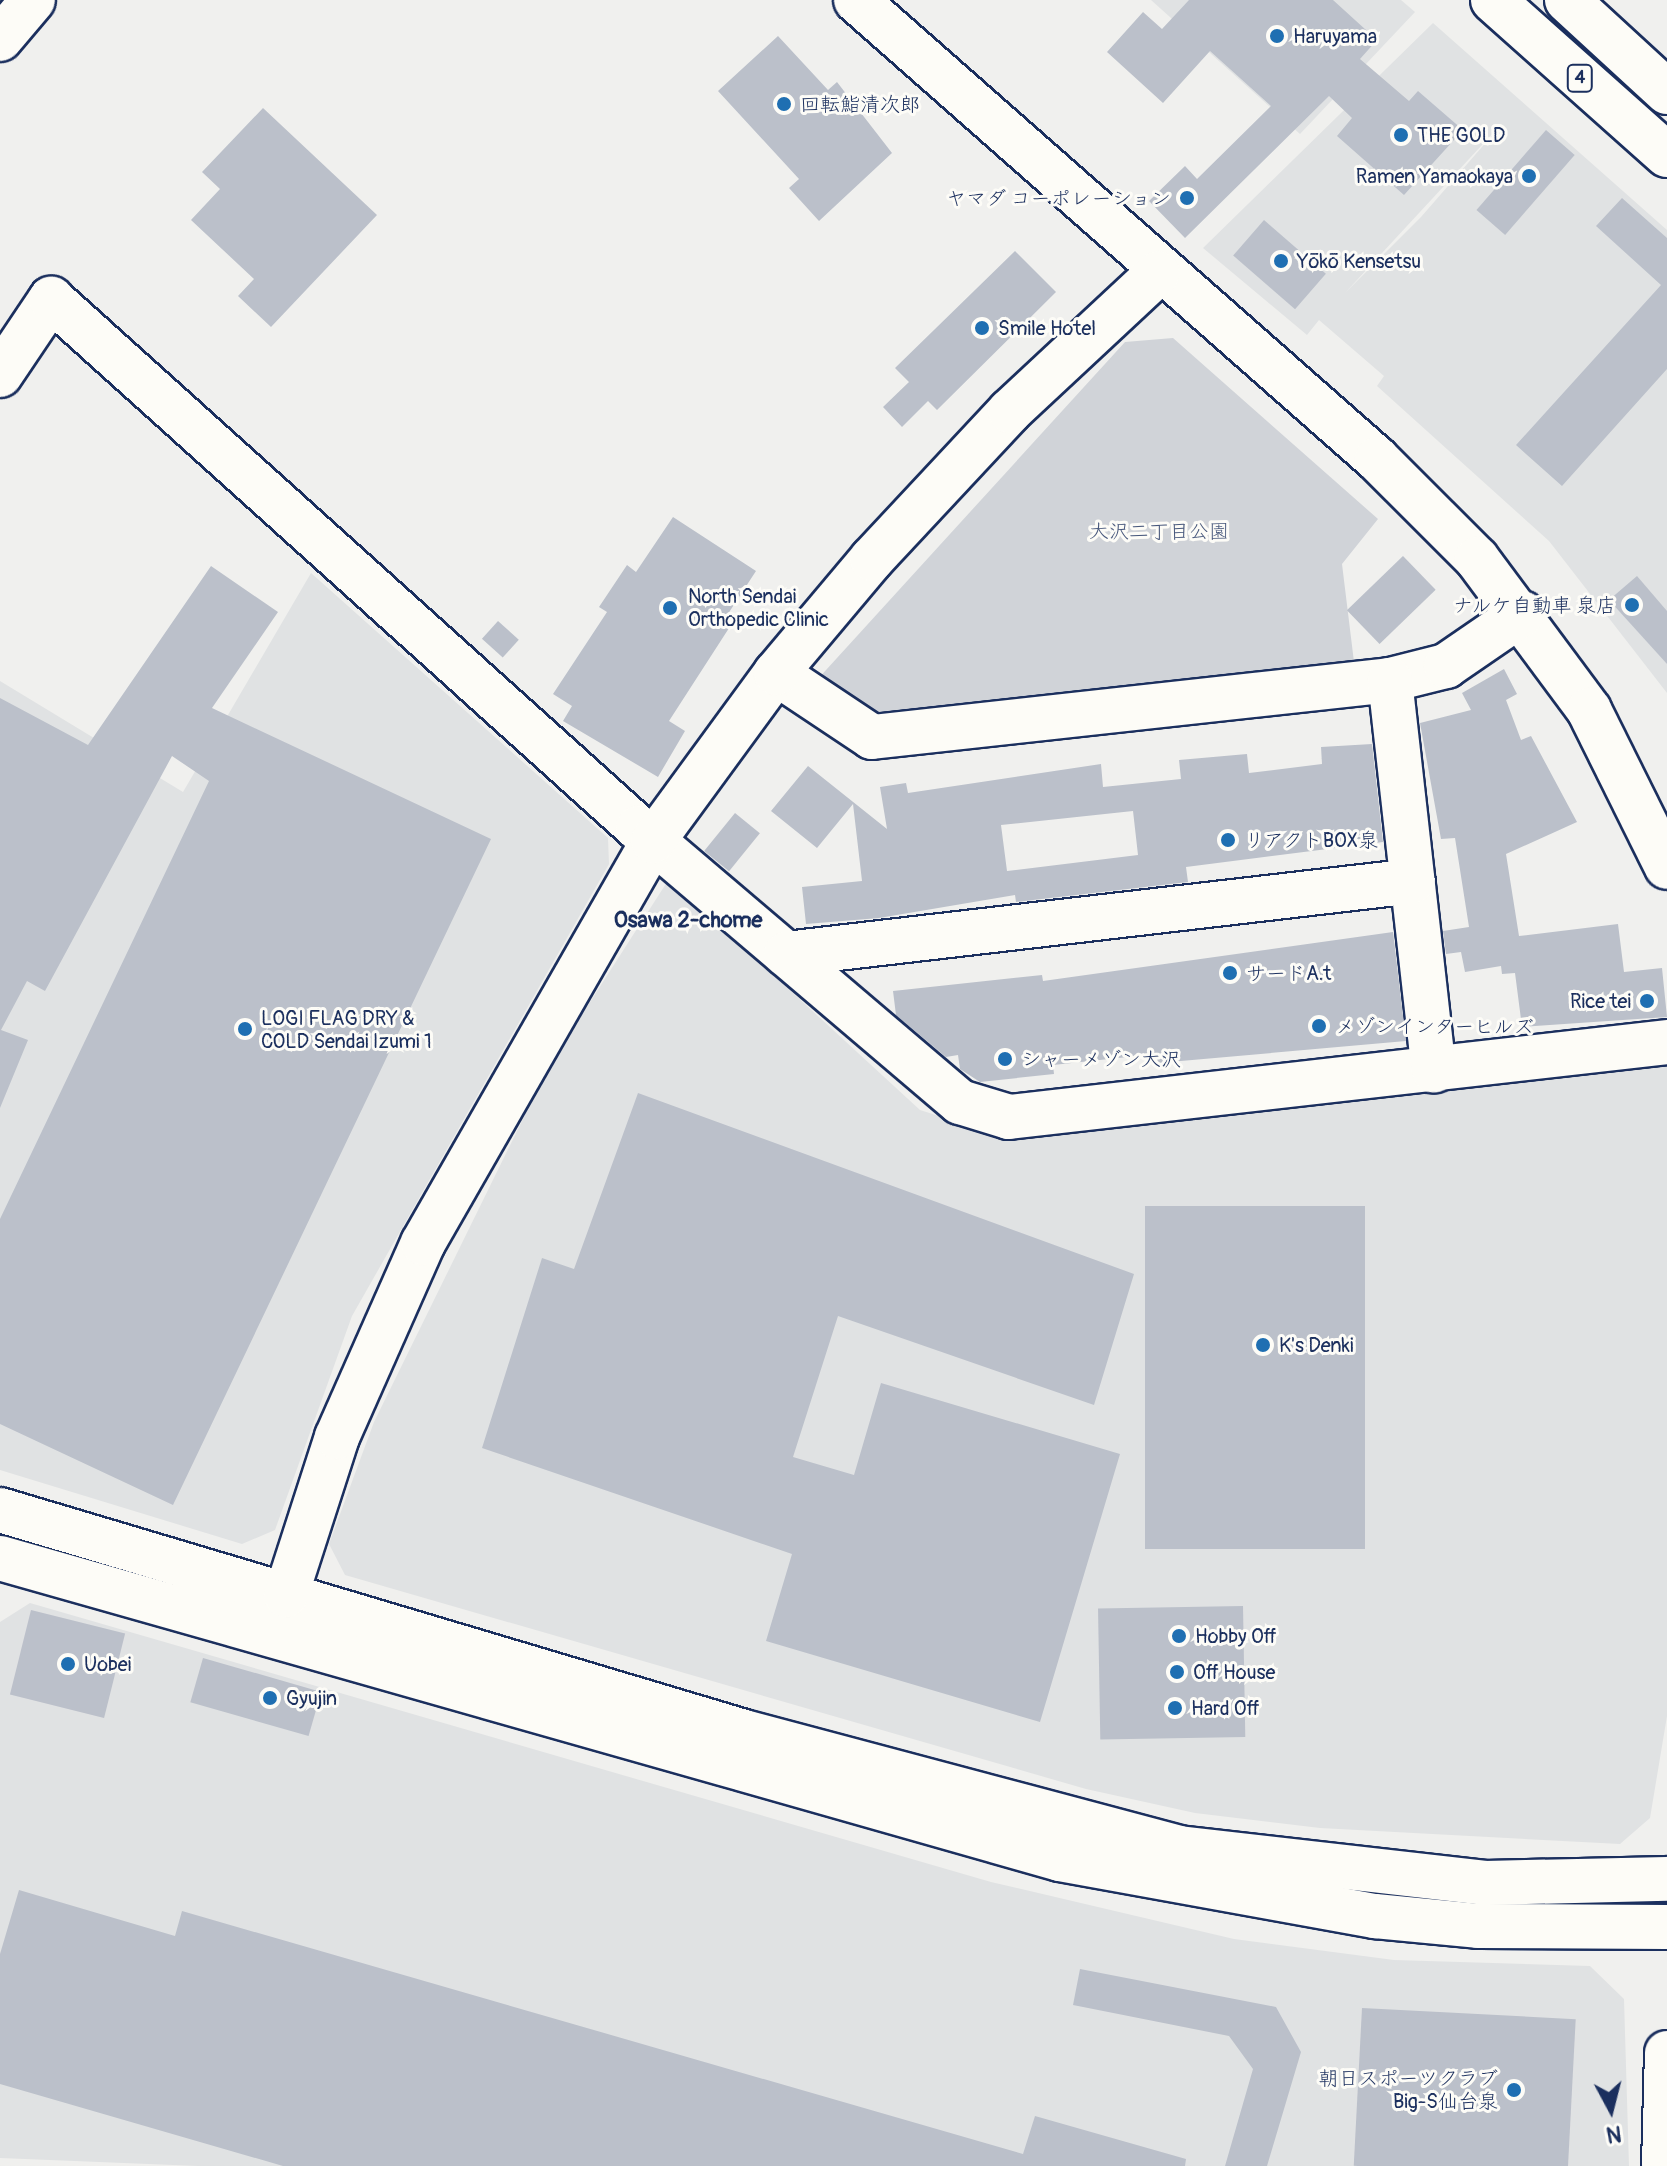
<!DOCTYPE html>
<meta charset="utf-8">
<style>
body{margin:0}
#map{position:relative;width:1667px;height:2166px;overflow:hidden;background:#f0f0ee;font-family:Pangolin,"Klee One",sans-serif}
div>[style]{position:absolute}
.built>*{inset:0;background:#e0e2e3}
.green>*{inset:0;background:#d0d3d8}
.building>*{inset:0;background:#bbc0ca;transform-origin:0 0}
.roads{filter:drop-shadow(2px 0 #1b2f5e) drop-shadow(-2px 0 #1b2f5e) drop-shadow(0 2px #1b2f5e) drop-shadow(0 -2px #1b2f5e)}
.minor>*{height:44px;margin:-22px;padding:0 22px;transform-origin:22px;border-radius:22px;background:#fdfcf7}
.highway>*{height:44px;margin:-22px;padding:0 22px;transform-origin:22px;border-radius:22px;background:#fdfcf7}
.dots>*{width:22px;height:22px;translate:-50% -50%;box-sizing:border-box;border:4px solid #fdfcf7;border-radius:50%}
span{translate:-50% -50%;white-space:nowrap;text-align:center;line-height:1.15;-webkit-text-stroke:6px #fdfcf7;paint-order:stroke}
.shield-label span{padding:2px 6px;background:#fdfcf7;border:2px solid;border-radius:6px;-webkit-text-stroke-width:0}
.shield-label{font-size:18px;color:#1b2f5e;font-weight:700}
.poi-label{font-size:20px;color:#1b2f5e}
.left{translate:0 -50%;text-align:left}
.right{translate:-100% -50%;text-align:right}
.park-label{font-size:20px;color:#48587c}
.neighbourhood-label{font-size:22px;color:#1b2f5e;font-weight:700}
.north{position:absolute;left:1571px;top:2070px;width:80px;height:80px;-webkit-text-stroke:6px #fdfcf7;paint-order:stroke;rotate:173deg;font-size:22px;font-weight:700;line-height:32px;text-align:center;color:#1b2f5e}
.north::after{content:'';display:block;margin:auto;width:28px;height:36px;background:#1b2f5e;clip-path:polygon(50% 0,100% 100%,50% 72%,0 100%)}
</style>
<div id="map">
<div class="built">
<i style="clip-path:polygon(1151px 0,1401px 0,1415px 12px,1300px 134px)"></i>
<i style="clip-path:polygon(evenodd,1433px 23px,1667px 230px,1667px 693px,1549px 541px,1377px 386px,1384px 376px,1319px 320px,1307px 335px,1203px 248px,1433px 23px,1495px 132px,1421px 217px,1345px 293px,1494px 132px,1495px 132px)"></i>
<i style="clip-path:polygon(311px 573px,608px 838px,609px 864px,352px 1316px,275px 1530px,242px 1544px,0 1470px,0 681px,183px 792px)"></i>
<i style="clip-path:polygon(669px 879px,920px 1110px,1011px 1139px,1667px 1061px,1667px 1716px,1650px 1818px,1620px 1844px,1320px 1828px,1195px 1813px,1086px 1789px,345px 1575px,329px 1544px,374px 1422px,549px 1066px)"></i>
<i style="clip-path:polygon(30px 1603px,991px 1882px,1234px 1939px,1394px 1960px,1590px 1966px,1624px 1999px,1629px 2166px,198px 2166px,0 2158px,0 1622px)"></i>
</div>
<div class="green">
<i style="clip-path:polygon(1173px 338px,1378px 519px,1342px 564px,1354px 662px,865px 721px,816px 681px,1125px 342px)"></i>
</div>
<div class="building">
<i style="clip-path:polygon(1189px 0,1333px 0,1377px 40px,1360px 59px,1409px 101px,1418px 91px,1463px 130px,1404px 195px,1337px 136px,1352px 118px,1329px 96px,1185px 238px,1149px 201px,1185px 166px,1197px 179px,1271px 106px,1210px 51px,1163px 103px,1107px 52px,1143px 12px,1162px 29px)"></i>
<i style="clip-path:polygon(778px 36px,828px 90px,837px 82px,892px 153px,819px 221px,789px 188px,799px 179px,718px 91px)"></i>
<i style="clip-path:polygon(263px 108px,377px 215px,271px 327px,238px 296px,254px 279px,191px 220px,220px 189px,202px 172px)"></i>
<i style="left:1546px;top:130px;width:38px;height:106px;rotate:41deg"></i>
<i style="clip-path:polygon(1622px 198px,1667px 238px,1667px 369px,1562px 486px,1516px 445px,1661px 285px,1596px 226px)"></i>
<i style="left:1264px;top:220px;width:82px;height:47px;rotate:41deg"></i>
<i style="clip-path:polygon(1015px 251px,1056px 292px,937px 410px,928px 401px,902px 427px,883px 407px,909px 382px,895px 368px)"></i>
<i style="clip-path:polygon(673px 517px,756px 571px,724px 620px,731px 625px,669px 721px,685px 731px,658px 777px,563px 721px,572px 706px,553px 694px,607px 612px,599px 607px,627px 565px,636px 572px)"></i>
<i style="left:1403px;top:556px;width:47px;height:78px;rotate:46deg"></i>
<i style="clip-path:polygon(211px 566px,278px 612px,212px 708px,491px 839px,173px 1505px,0 1424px,0 1219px,209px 781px,172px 756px,45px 991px,27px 981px,1px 1030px,28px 1040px,0 1108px,0 698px,88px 745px)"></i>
<i style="clip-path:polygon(1637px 576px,1667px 611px,1667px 664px,1609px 600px)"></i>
<i style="left:498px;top:621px;width:28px;height:24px;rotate:42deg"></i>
<i style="clip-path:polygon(1504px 669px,1517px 694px,1506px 700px,1521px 740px,1531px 736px,1577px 822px,1506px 854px,1519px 936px,1618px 924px,1624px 972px,1662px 968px,1667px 1017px,1522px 1027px,1515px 973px,1502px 974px,1501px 966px,1465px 972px,1461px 952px,1446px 954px,1443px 931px,1469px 927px,1455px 838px,1441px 839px,1420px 723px,1471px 710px,1462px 693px)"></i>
<i style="clip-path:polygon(evenodd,1372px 744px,1383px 842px,1186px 867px,1188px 882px,1016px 902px,1015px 895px,879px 918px,806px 924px,802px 887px,862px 881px,853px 804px,817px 848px,771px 811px,808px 766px,887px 829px,880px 787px,906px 783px,908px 793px,1101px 764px,1103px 787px,1181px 779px,1179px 760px,1247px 754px,1249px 773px,1322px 764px,1321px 747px,1372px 744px,1133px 811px,1138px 855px,1007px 871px,1001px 825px,1133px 811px)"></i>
<i style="left:735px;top:813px;width:32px;height:49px;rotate:39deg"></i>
<i style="clip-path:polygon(1393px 932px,1406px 1041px,1158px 1063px,1156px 1054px,1053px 1065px,1054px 1074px,980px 1082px,960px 1069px,958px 1055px,946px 1057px,896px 1015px,893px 991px,1042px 975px,1043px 981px)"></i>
<i style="clip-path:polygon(638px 1093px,1134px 1274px,1094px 1405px,838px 1316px,793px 1457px,854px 1475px,881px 1383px,1120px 1454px,1040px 1722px,766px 1641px,792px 1554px,482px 1448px,542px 1258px,574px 1269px)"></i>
<i style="left:1365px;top:1206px;width:343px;height:220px;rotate:90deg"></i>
<i style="left:1243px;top:1606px;width:131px;height:145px;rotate:89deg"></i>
<i style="left:31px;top:1610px;width:97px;height:87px;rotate:14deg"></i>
<i style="left:203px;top:1658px;width:123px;height:46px;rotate:16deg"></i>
<i style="clip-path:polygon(19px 1890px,175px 1936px,182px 1911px,1023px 2154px,1035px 2116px,1186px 2159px,1185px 2166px,283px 2166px,0 2084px,0 1954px)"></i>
<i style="clip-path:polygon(1080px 1969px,1276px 2007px,1301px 2052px,1267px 2166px,1225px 2166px,1253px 2069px,1229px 2036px,1073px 2005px)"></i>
<i style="left:1362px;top:2008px;width:214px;height:158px;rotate:3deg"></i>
</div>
<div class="roads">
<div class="minor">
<i style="left:856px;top:0;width:694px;rotate:41.38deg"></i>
<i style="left:1377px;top:459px;width:141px;rotate:45deg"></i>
<i style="left:1477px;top:559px;width:188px;rotate:53.4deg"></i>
<i style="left:1589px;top:710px;width:175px;rotate:63.6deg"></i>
<i style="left:0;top:375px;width:92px;rotate:-56.1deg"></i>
<i style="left:51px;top:299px;width:790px;rotate:42.02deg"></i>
<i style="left:638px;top:828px;width:423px;rotate:40.4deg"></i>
<i style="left:960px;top:1102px;width:51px;rotate:17deg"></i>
<i style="left:1009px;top:1117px;width:662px;rotate:-6.5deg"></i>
<i style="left:776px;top:673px;width:115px;rotate:33.7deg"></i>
<i style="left:872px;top:737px;width:521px;rotate:-6.28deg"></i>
<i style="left:1390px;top:680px;width:58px;rotate:-14deg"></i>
<i style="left:1446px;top:666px;width:93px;rotate:-34.5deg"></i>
<i style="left:1390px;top:680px;width:393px;rotate:83.6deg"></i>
<i style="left:786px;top:954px;width:631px;rotate:-6.64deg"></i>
<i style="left:0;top:1510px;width:776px;rotate:16.61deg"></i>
<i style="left:744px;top:1732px;width:450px;rotate:14.9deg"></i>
<i style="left:1179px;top:1848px;width:308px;rotate:6.5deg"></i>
<i style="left:1485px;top:1883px;width:182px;rotate:-1.3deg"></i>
<i style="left:0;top:1558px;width:1102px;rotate:15.85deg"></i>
<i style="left:1060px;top:1859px;width:320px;rotate:10.3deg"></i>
<i style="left:1375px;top:1916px;width:103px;rotate:5.5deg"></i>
<i style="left:1478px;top:1926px;width:189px;rotate:0.3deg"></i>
<i style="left:286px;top:1595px;width:166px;rotate:-72.1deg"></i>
<i style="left:337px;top:1437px;width:212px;rotate:-66.1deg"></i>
<i style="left:423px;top:1243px;width:463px;rotate:-60.2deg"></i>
<i style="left:653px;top:841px;width:208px;rotate:-53.8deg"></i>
<i style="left:776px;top:673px;width:149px;rotate:-49.9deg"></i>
<i style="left:872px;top:559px;width:202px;rotate:-47deg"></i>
<i style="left:1010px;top:411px;width:202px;rotate:-43deg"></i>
<i style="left:1664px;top:2166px;width:113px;rotate:-88.5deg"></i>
</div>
<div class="highway">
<i style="left:1493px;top:0;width:233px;rotate:41.7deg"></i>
<i style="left:1567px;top:0;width:136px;rotate:42.6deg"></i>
<i style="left:0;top:39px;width:51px;rotate:-49.8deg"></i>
</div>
</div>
<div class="dots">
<i style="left:1277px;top:36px;background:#1f6fb2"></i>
<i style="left:784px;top:104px;background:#1f6fb2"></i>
<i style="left:1401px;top:135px;background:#1f6fb2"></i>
<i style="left:1529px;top:176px;background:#1f6fb2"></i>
<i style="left:1187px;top:198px;background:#1f6fb2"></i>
<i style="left:1281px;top:261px;background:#1f6fb2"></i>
<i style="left:982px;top:328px;background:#1f6fb2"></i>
<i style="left:1632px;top:605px;background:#1f6fb2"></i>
<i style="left:670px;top:608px;background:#1f6fb2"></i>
<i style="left:1228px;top:840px;background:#1f6fb2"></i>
<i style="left:1230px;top:973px;background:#1f6fb2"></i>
<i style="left:1647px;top:1001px;background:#1f6fb2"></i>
<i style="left:1319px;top:1026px;background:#1f6fb2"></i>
<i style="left:245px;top:1029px;background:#1f6fb2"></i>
<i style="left:1005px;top:1059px;background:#1f6fb2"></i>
<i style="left:1263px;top:1345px;background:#1f6fb2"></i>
<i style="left:1179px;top:1636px;background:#1f6fb2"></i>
<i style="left:68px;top:1664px;background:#1f6fb2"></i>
<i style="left:1177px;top:1672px;background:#1f6fb2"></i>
<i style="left:270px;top:1698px;background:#1f6fb2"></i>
<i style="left:1175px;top:1708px;background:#1f6fb2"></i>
<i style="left:1514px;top:2090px;background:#1f6fb2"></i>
</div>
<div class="shield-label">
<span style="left:1580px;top:78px">4</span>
</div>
<div class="poi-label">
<span class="left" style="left:1293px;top:36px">Haruyama</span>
<span class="left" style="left:800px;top:104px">回転鮨清次郎</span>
<span class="left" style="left:1417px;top:135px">THE GOLD</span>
<span class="right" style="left:1513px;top:176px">Ramen Yamaokaya</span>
<span class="right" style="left:1171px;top:198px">ヤマダ コーポレーション</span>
<span class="left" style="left:1297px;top:261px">Yōkō Kensetsu</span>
<span class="left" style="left:998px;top:328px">Smile Hotel</span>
<span class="left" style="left:688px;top:608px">North Sendai<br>Orthopedic Clinic</span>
<span class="right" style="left:1616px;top:605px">ナルケ自動車 泉店</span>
<span class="left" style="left:1244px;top:840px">リアクトBOX泉</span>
<span class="left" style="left:1246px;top:973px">サードA.t</span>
<span class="right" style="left:1631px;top:1001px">Rice tei</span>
<span class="left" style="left:261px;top:1030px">LOGI FLAG DRY &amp;<br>COLD Sendai Izumi 1</span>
<span class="left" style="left:1335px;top:1026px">メゾンインターヒルズ</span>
<span class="left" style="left:1021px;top:1059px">シャーメゾン大沢</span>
<span class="left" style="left:1279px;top:1345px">K's Denki</span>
<span class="left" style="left:1195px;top:1636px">Hobby Off</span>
<span class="left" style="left:84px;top:1664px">Uobei</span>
<span class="left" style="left:1193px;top:1672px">Off House</span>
<span class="left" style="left:286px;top:1698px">Gyujin</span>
<span class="left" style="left:1191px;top:1708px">Hard Off</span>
<span class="right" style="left:1498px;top:2090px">朝日スポーツクラブ<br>Big-S仙台泉</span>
</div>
<div class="park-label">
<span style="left:1159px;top:531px">大沢二丁目公園</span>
</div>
<div class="neighbourhood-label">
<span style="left:688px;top:921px">Osawa 2-chome</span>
</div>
<div class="north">N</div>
</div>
